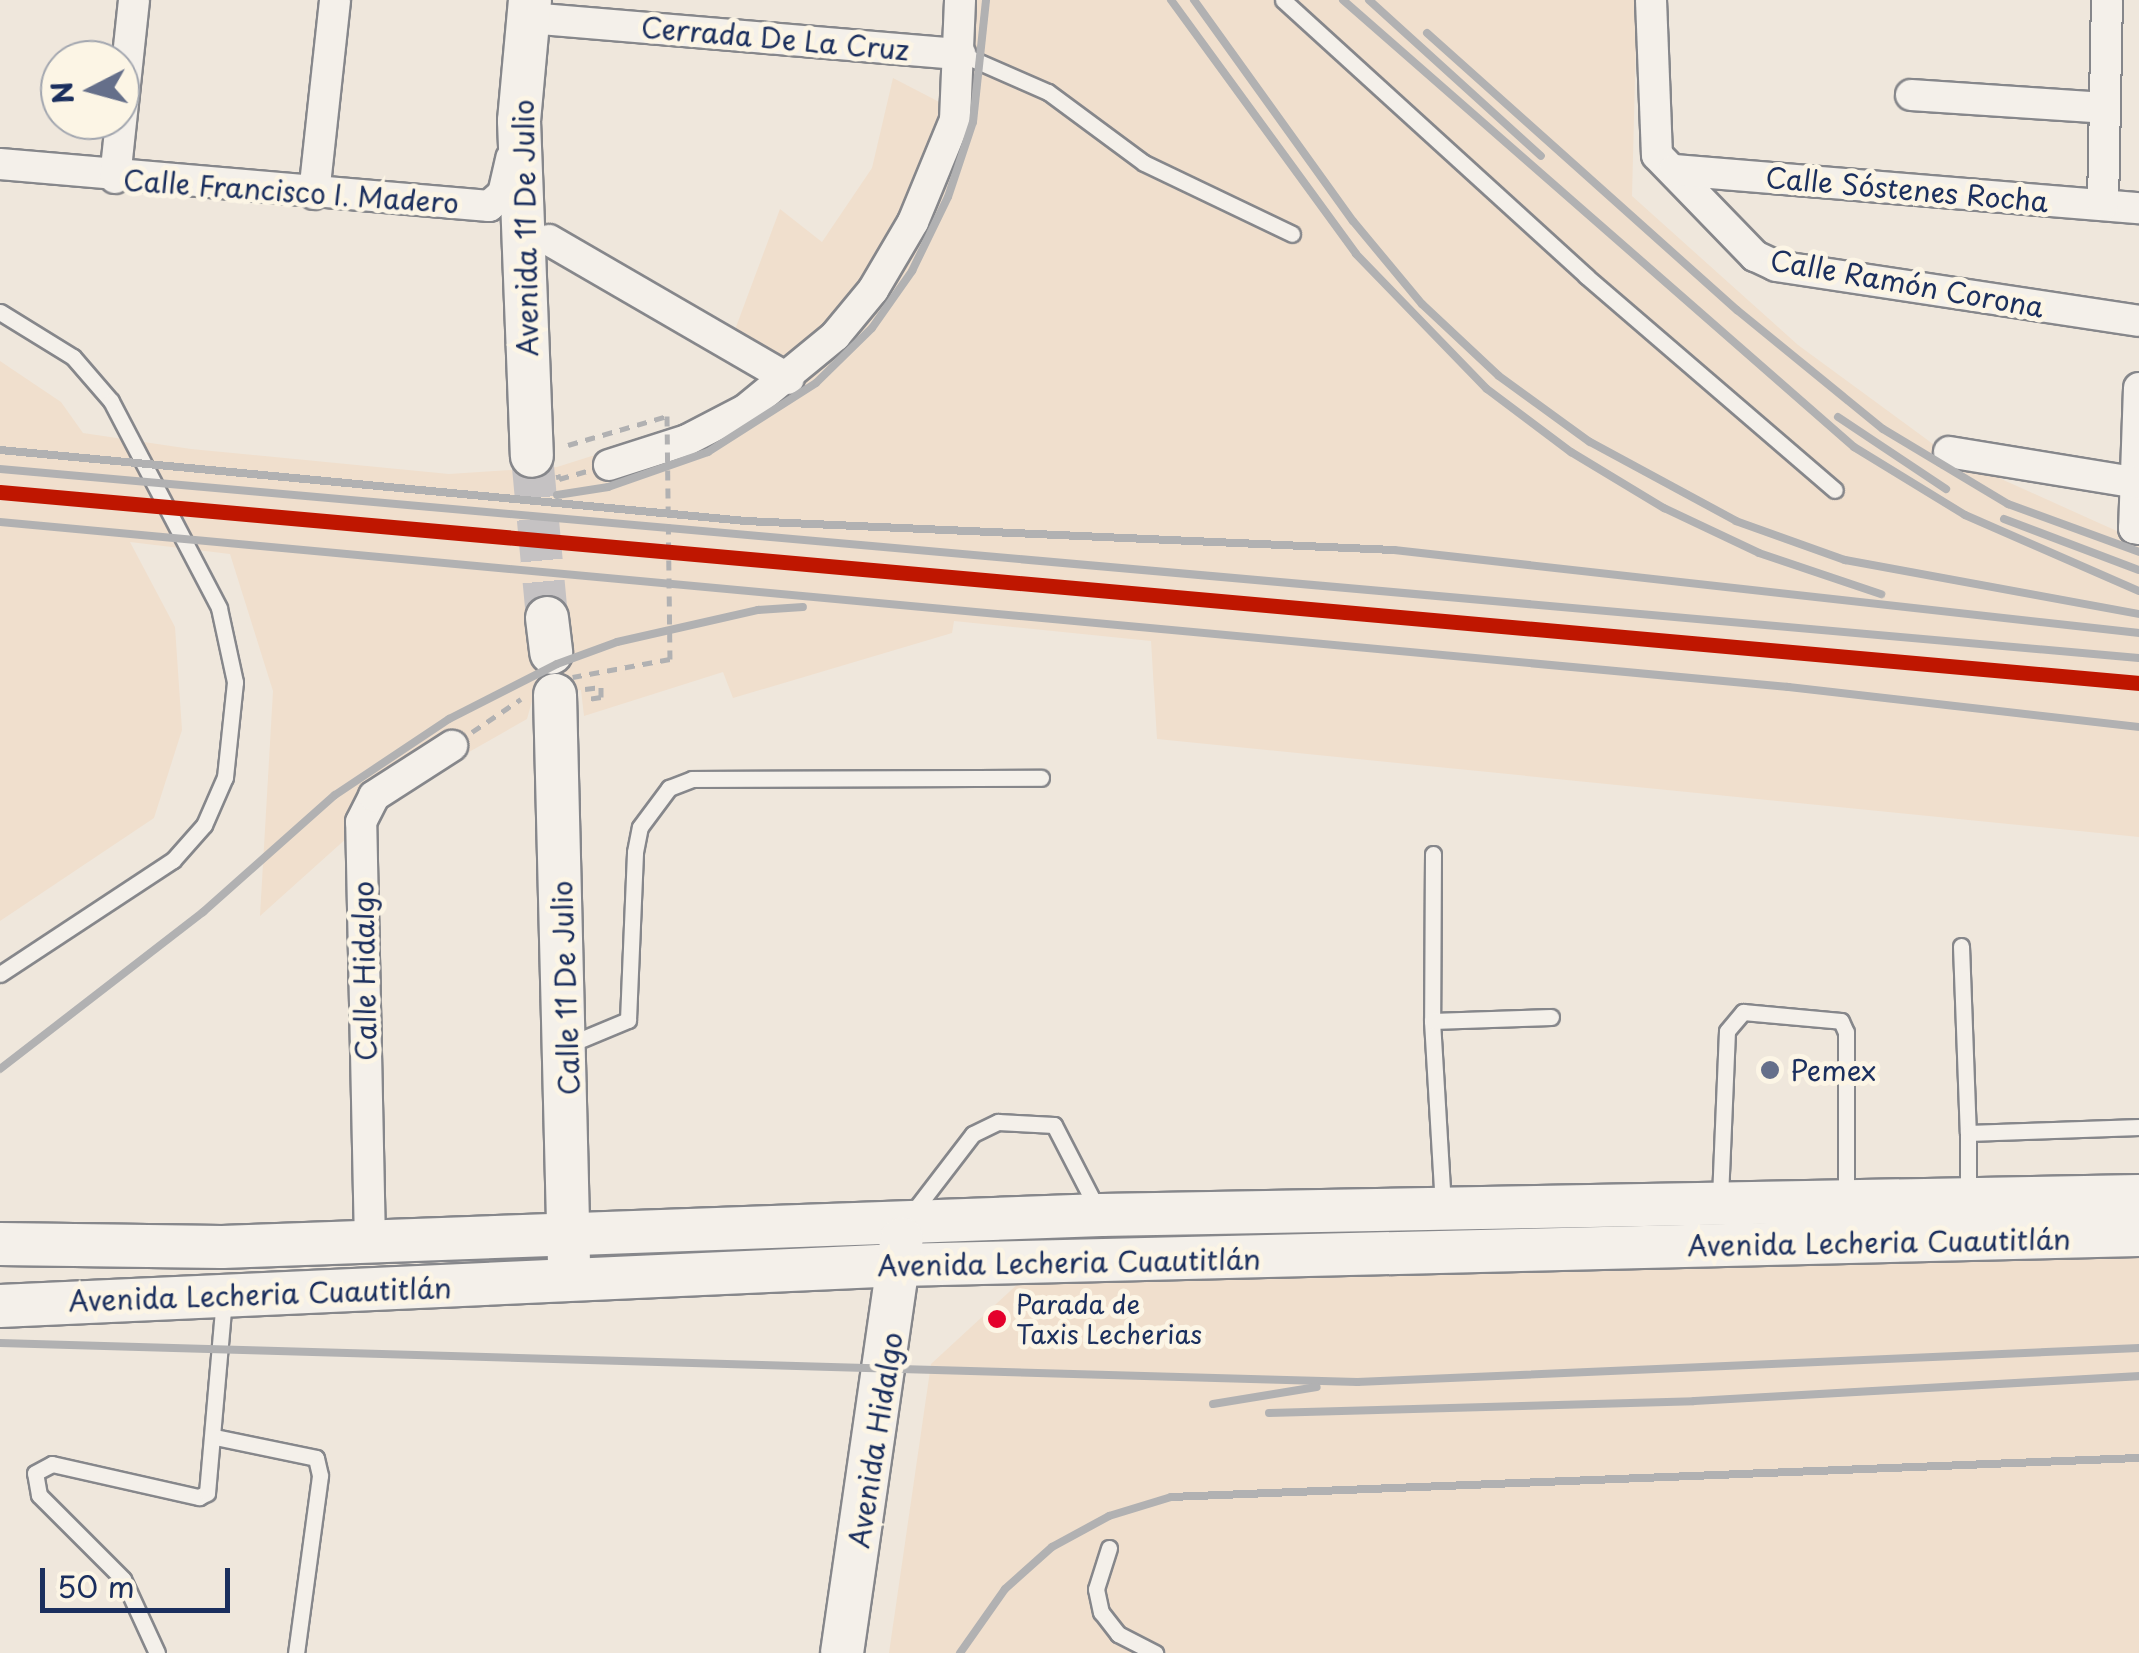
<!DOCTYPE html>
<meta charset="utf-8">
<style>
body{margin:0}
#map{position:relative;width:2139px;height:1653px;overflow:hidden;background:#efe7dc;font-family:"Playpen Sans",sans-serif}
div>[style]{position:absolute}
.built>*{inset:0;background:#f0dfcd}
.secondary-tunnel>*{height:42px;margin-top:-21px;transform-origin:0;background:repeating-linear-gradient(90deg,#c5c2c3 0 42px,transparent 0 63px)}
.path>*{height:5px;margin-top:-2.5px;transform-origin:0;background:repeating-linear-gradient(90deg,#b1b1b2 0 10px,transparent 0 18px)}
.roads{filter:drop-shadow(2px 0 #86878b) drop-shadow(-2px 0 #86878b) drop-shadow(0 2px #86878b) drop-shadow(0 -2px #86878b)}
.lane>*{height:15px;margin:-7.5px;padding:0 7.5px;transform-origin:7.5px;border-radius:7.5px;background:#f4f0ea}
.street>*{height:30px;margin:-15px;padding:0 15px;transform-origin:15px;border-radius:15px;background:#f4f0ea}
.secondary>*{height:42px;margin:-21px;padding:0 21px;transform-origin:21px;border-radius:21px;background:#f4f0ea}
.rail>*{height:8px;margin:-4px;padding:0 4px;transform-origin:4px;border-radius:4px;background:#b1b1b2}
.path-bridge>*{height:5px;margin-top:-2.5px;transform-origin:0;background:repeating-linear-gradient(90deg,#b1b1b2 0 10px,transparent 0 18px)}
.rail-1>*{height:15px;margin:-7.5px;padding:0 7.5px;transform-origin:7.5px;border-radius:7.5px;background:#bf1600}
.dots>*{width:28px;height:28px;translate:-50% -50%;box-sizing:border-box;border:5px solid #fcf5e5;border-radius:50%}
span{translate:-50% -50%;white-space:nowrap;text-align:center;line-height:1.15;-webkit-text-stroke:10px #fcf5e5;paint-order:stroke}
.bus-label{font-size:26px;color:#1b2f5e}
.left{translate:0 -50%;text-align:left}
.street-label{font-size:28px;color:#1b2f5e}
.poi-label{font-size:28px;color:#1b2f5e}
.north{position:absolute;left:40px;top:40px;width:100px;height:100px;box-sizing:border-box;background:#fcf5e5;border:2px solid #a2a6af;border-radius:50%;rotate:264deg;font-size:28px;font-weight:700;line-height:40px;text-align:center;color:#1b2f5e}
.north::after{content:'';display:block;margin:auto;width:35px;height:45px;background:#656f8a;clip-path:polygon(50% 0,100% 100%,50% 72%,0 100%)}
.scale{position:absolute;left:40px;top:1568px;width:190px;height:45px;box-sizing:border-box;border:5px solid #1b2f5e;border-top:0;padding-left:12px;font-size:30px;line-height:35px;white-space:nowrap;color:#1b2f5e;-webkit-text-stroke:8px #fcf5e5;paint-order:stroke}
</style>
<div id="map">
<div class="built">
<i style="clip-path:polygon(945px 0,1637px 0,1632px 196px,1798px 345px,1948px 455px,2139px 541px,2139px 837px,1157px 739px,1151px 641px,954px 621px,952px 633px,733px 698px,723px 672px,584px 716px,581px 690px,534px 694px,527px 719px,397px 793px,260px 916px,273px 691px,230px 554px,130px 542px,175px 627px,182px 730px,154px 818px,0 921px,0 361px,61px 402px,83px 433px,191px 449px,449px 474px,557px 467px,652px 437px,757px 394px,783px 365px,733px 335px,780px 209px,822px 242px,872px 168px,893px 78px,947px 106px)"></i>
<i style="clip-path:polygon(2139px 1249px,2139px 1653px,889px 1653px,931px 1364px,1021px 1281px)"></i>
</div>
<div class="secondary-tunnel">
<i style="left:532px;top:456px;width:163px;rotate:84.7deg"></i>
</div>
<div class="path">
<i style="left:558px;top:474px;width:5px;rotate:79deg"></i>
<i style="left:559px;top:479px;width:29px;rotate:-16deg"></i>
<i style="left:585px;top:689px;width:16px;rotate:-7deg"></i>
<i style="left:601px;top:687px;width:10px;rotate:90deg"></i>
<i style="left:601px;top:697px;width:13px;rotate:171deg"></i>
<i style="left:472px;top:732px;width:59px;rotate:-34deg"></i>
</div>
<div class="roads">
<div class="lane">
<i style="left:1283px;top:0;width:410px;rotate:42.3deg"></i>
<i style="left:1586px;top:276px;width:328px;rotate:40.7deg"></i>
<i style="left:961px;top:54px;width:95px;rotate:23.6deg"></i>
<i style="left:1048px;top:92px;width:119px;rotate:36.5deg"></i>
<i style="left:1144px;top:163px;width:164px;rotate:25.6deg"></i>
<i style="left:0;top:312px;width:86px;rotate:31.7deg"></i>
<i style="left:73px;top:357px;width:58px;rotate:49.2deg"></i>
<i style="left:111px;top:401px;width:233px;rotate:62.4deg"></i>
<i style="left:219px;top:608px;width:76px;rotate:77.8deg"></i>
<i style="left:235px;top:682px;width:96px;rotate:96deg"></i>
<i style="left:225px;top:777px;width:52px;rotate:113.6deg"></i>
<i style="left:204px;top:825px;width:47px;rotate:131.5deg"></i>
<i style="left:173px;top:860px;width:207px;rotate:146.6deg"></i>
<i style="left:1433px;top:854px;width:167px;rotate:90.3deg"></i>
<i style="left:1432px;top:1021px;width:185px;rotate:86.6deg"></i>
<i style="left:1961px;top:946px;width:187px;rotate:87.9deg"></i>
<i style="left:1432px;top:1021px;width:119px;rotate:-1.9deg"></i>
<i style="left:568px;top:1045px;width:65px;rotate:-22.6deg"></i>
<i style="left:628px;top:1020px;width:168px;rotate:-87.6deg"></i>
<i style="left:635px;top:852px;width:25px;rotate:-79deg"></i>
<i style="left:640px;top:827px;width:49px;rotate:-53.4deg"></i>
<i style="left:669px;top:788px;width:25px;rotate:-21deg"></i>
<i style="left:692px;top:779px;width:349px;rotate:-0.2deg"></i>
<i style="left:1968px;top:1196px;width:63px;rotate:-90deg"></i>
<i style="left:1968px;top:1133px;width:171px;rotate:-2deg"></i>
<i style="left:1720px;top:1198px;width:167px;rotate:-87.6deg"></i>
<i style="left:1727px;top:1031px;width:25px;rotate:-50deg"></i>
<i style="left:1743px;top:1012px;width:98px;rotate:5.2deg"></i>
<i style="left:1841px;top:1021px;width:12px;rotate:66deg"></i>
<i style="left:1846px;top:1032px;width:167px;rotate:90deg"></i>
<i style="left:910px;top:1216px;width:103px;rotate:-52.5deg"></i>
<i style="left:973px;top:1134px;width:28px;rotate:-26deg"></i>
<i style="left:998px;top:1122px;width:56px;rotate:3.1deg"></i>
<i style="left:1054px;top:1125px;width:98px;rotate:62.7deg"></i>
<i style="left:215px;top:1437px;width:103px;rotate:11.7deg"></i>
<i style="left:316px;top:1458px;width:18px;rotate:77deg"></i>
<i style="left:320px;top:1476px;width:179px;rotate:97.7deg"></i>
<i style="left:1109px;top:1548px;width:43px;rotate:107.6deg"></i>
<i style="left:1096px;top:1589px;width:24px;rotate:78deg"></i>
<i style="left:1101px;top:1612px;width:28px;rotate:52deg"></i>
<i style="left:1118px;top:1634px;width:42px;rotate:27.2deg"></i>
<i style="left:157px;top:1653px;width:81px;rotate:-114.7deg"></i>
<i style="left:123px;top:1579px;width:119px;rotate:-135deg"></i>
<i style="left:39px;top:1495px;width:22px;rotate:-100deg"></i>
<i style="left:35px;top:1473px;width:19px;rotate:-28deg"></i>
<i style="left:52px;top:1464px;width:151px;rotate:12.7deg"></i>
<i style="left:199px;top:1497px;width:9px;rotate:-27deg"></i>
<i style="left:207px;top:1493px;width:195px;rotate:-85deg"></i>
</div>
<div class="street">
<i style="left:1651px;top:0;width:155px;rotate:87.8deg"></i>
<i style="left:1657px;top:155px;width:141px;rotate:45.9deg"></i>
<i style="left:1755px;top:256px;width:23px;rotate:25deg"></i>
<i style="left:1776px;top:266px;width:367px;rotate:8.6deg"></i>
<i style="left:529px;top:18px;width:433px;rotate:4.8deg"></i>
<i style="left:1911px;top:95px;width:194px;rotate:3.8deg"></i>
<i style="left:0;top:164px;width:491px;rotate:4.9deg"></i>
<i style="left:489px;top:206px;width:18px;rotate:-41deg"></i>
<i style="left:503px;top:194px;width:37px;rotate:-77deg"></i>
<i style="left:1674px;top:170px;width:467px;rotate:4.7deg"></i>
<i style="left:115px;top:178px;width:179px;rotate:-83.9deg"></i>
<i style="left:314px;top:194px;width:195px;rotate:-83.8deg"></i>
<i style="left:2103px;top:205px;width:205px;rotate:-88.9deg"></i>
<i style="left:549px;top:240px;width:277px;rotate:30.1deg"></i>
<i style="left:2139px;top:388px;width:140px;rotate:92deg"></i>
<i style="left:2134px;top:528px;width:5px;rotate:11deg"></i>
<i style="left:1949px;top:452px;width:193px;rotate:9.3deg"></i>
<i style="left:609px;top:465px;width:82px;rotate:-17.8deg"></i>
<i style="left:687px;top:440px;width:65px;rotate:-27.3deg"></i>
<i style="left:745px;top:410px;width:117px;rotate:-39.4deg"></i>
<i style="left:835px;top:336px;width:60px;rotate:-50.4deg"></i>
<i style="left:873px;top:290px;width:79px;rotate:-59.5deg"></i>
<i style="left:913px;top:222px;width:110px;rotate:-67.6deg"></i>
<i style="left:955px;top:120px;width:120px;rotate:-87.6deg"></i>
<i style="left:370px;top:1243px;width:421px;rotate:-91.2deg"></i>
<i style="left:361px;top:822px;width:29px;rotate:-63deg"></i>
<i style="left:374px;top:796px;width:93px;rotate:-32.7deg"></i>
</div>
<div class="secondary">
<i style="left:530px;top:0;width:121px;rotate:95.2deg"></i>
<i style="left:519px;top:121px;width:335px;rotate:87.8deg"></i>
<i style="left:547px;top:618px;width:35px;rotate:83deg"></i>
<i style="left:555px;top:695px;width:569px;rotate:88.59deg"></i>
<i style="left:0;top:1244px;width:222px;rotate:0.8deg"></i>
<i style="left:222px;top:1247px;width:880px;rotate:-2.08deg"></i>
<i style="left:1101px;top:1215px;width:1038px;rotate:-1.05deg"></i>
<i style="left:0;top:1306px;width:901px;rotate:-2.61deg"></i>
<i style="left:900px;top:1265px;width:1239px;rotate:-1.39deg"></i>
<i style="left:842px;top:1653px;width:419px;rotate:-81.8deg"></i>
</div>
</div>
<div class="rail">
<i style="left:1171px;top:0;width:314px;rotate:53.9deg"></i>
<i style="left:1356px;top:254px;width:188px;rotate:45.9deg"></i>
<i style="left:1487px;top:389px;width:105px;rotate:36.9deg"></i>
<i style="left:1571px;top:452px;width:109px;rotate:31.1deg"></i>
<i style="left:1664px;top:508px;width:105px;rotate:25.3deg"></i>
<i style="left:1759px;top:553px;width:129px;rotate:18.6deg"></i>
<i style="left:1194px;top:0;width:272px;rotate:54.3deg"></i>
<i style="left:1353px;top:221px;width:108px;rotate:50.3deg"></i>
<i style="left:1422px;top:304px;width:105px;rotate:43.1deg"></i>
<i style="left:1499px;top:376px;width:112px;rotate:36deg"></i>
<i style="left:1590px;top:442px;width:166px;rotate:28.4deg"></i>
<i style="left:1736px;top:521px;width:116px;rotate:19.7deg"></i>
<i style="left:1845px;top:560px;width:299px;rotate:10.4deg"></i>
<i style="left:1343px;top:0;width:679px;rotate:41.18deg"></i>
<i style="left:1854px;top:447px;width:130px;rotate:31.5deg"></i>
<i style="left:1965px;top:515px;width:190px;rotate:23.6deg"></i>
<i style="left:1369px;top:0;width:232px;rotate:42.2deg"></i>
<i style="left:1427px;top:33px;width:416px;rotate:41.8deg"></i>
<i style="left:1737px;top:310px;width:188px;rotate:39.2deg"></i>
<i style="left:1883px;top:429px;width:146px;rotate:31deg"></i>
<i style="left:2008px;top:504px;width:140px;rotate:20.1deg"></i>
<i style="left:1838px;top:417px;width:130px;rotate:33.7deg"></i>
<i style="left:0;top:450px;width:748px;rotate:5.44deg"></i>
<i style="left:745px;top:521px;width:650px;rotate:2.56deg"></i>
<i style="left:1394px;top:550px;width:750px;rotate:6.36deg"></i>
<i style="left:0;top:469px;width:2147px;rotate:5.05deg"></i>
<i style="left:557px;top:495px;width:52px;rotate:-8.9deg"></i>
<i style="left:608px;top:487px;width:106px;rotate:-19.3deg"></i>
<i style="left:708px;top:452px;width:128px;rotate:-32.6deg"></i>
<i style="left:816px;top:383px;width:78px;rotate:-44.5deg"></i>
<i style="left:872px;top:328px;width:70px;rotate:-54.9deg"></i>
<i style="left:912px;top:271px;width:82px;rotate:-64.1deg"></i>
<i style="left:948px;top:197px;width:79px;rotate:-71.6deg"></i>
<i style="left:973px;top:122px;width:123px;rotate:-83.9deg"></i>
<i style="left:2004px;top:519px;width:144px;rotate:20.7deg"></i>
<i style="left:0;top:522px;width:1796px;rotate:5.27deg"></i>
<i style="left:1788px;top:687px;width:353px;rotate:6.5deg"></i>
<i style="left:0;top:1069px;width:257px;rotate:-37.7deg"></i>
<i style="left:203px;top:912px;width:176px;rotate:-41.6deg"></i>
<i style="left:335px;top:795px;width:137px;rotate:-33.7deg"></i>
<i style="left:449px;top:719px;width:121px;rotate:-27deg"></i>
<i style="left:557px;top:664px;width:64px;rotate:-20.1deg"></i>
<i style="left:617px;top:642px;width:145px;rotate:-12.8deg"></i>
<i style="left:758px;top:610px;width:45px;rotate:-3.8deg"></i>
<i style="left:0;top:1343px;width:1358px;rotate:1.65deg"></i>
<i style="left:1357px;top:1382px;width:783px;rotate:-2.49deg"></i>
<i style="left:1213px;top:1404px;width:105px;rotate:-9.3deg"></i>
<i style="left:1269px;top:1413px;width:425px;rotate:-1.6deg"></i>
<i style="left:1694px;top:1401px;width:446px;rotate:-3.2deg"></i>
<i style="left:960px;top:1653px;width:78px;rotate:-54.9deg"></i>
<i style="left:1005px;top:1589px;width:63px;rotate:-41.8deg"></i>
<i style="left:1052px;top:1547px;width:65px;rotate:-28.5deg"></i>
<i style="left:1109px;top:1516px;width:65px;rotate:-17deg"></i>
<i style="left:1171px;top:1497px;width:969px;rotate:-2.31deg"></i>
</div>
<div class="path-bridge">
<i style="left:568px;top:445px;width:103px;rotate:-16.3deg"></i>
<i style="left:667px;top:416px;width:243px;rotate:89.3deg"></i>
<i style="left:670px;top:659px;width:99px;rotate:169.5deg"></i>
</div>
<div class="rail-1">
<i style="left:0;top:492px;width:2148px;rotate:5.1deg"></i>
</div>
<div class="dots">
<i style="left:1770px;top:1070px;background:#656f8a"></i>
<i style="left:997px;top:1319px;background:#e4002b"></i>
</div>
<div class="bus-label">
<span class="left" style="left:1016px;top:1319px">Parada de<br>Taxis Lecherias</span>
</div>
<div class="street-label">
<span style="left:775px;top:38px;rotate:5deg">Cerrada De La Cruz</span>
<span style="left:1907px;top:189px;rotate:5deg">Calle Sóstenes Rocha</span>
<span style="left:291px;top:191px;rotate:4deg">Calle Francisco I. Madero</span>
<span style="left:525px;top:228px;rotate:-91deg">Avenida 11 De Julio</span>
<span style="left:1907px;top:283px;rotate:10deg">Calle Ramón Corona</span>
<span style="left:364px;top:971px;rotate:-91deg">Calle Hidalgo</span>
<span style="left:565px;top:988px;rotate:-92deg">Calle 11 De Julio</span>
<span style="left:1879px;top:1242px;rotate:-1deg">Avenida Lecheria Cuautitlán</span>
<span style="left:1069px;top:1262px;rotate:-1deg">Avenida Lecheria Cuautitlán</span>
<span style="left:260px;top:1294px;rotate:-2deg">Avenida Lecheria Cuautitlán</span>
<span style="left:875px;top:1440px;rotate:-81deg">Avenida Hidalgo</span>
</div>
<div class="poi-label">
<span class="left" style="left:1790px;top:1070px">Pemex</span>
</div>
<div class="north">N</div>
<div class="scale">50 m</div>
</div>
